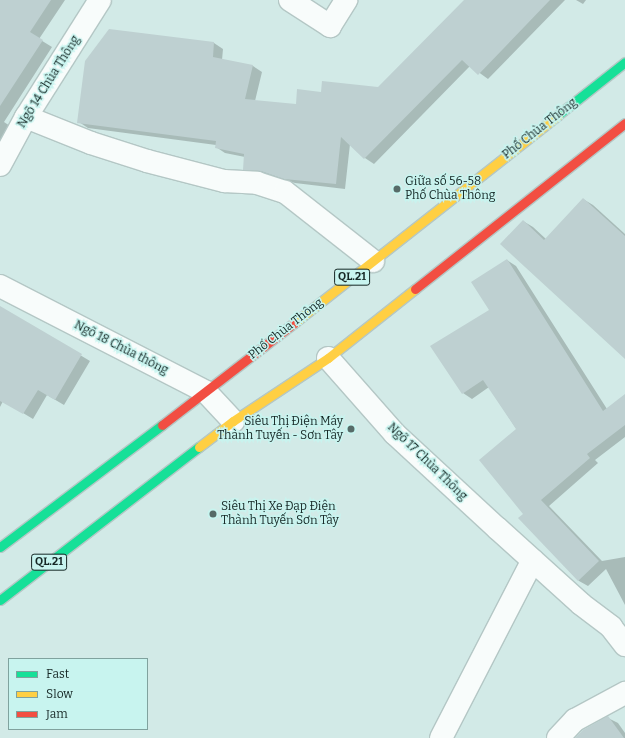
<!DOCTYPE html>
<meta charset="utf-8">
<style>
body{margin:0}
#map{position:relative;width:625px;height:738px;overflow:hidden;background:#d2eae7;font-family:Bitter,serif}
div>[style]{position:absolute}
.shadow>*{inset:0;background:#0003}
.building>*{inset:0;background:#bed0d1}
.roads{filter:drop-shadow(1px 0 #b4c7c5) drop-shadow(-1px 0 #b4c7c5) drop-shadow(0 1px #b4c7c5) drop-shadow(0 -1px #b4c7c5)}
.street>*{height:22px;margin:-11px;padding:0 11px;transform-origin:11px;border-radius:11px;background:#f8fcfb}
.fast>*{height:9px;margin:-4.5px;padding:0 4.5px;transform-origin:4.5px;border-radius:4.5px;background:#16e098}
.slow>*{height:9px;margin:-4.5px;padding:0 4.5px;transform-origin:4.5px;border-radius:4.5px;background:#ffcf43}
.jam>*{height:9px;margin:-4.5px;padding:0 4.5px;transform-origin:4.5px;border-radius:4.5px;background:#f24e42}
.dots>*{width:11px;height:11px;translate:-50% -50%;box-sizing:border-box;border:2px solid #c8f4ef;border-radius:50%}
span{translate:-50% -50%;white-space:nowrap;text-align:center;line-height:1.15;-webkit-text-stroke:3px #c8f4ef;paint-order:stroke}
.shield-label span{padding:1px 3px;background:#c8f4ef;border:1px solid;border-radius:3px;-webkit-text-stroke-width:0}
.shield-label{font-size:11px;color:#152624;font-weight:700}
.street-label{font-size:12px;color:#152624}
.poi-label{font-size:12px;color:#152624}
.left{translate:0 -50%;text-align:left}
.right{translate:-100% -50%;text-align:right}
.legend{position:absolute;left:8px;top:658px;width:140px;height:72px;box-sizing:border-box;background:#c8f4ef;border:1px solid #80a29e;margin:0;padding:5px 7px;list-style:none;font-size:12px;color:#152624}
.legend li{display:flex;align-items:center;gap:8px;height:20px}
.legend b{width:20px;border:1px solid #80a29e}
</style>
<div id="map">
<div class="shadow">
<i style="clip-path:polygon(0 0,65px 0,39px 39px,52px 47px,4px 122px,10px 126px,0 141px)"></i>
<i style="clip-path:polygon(465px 0,565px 0,488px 79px,470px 66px,374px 164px,365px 158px,350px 144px,345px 189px,295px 183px,271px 176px,253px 174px,244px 169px,245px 157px,225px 153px,216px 147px,216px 145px,88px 128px,79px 122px,110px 30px,214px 43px,223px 49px,222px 60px,253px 66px,262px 72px,255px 101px,297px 105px,322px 93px,379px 88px)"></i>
<i style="clip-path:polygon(576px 0,586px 0,583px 4px)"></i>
<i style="clip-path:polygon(583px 199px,593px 205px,625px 234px,625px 355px,523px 221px,533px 227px,546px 239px)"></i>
<i style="clip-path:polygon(507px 260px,516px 266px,607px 409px,625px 407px,625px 437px,595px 460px,598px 463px,549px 506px,602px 561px,625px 557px,625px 605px,606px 569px,588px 586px,579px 581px,520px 518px,525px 514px,517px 430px,489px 387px,472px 399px,463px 393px)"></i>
<i style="clip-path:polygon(0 307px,90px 361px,64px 405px,47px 395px,33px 419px,3px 401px,0 407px)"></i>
<i style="clip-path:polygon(608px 718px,618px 723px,625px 733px,625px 738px,577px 738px)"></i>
</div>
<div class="building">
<i style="clip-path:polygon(0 0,51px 0,30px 32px,43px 40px,0 106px)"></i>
<i style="clip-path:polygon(464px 0,550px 0,478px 75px,462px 60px,364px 159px,341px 137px,336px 184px,284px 179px,261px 171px,243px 170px,244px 154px,215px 148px,216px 141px,77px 123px,85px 61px,109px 29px,214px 42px,213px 57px,253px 65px,245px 99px,296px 104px,297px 89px,321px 92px,322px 81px,378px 87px)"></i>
<i style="clip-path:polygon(583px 198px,625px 236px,625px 359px,500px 244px,523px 220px,544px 240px)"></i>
<i style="clip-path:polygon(507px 259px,603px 411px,625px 394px,625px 425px,587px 454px,590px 458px,541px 500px,599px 561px,578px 581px,518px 518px,523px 514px,479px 460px,516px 429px,483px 380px,462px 394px,430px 346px,489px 310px,471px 282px)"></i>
<i style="clip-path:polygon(0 306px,82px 354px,55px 400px,38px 390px,23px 414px,0 401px)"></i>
<i style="clip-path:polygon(608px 716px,624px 738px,575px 738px,583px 730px)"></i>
</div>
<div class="roads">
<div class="street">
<i style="left:290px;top:0;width:48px;rotate:33deg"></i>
<i style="left:330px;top:26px;width:31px;rotate:-58deg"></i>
<i style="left:26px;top:117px;width:70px;rotate:21.8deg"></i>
<i style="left:91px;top:143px;width:59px;rotate:17.8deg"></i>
<i style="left:147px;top:161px;width:80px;rotate:14.6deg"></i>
<i style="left:224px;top:181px;width:33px;rotate:3deg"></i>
<i style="left:257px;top:183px;width:29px;rotate:18deg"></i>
<i style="left:285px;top:192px;width:112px;rotate:38.1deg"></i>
<i style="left:0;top:165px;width:55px;rotate:-61.6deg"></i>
<i style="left:26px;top:117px;width:138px;rotate:-57.7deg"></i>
<i style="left:0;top:286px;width:232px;rotate:27.2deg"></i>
<i style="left:206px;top:392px;width:40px;rotate:47deg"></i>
<i style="left:328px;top:358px;width:101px;rotate:48.6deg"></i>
<i style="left:395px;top:434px;width:139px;rotate:42.7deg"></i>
<i style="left:497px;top:528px;width:113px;rotate:42.1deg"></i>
<i style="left:581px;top:604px;width:38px;rotate:37deg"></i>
<i style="left:611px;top:627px;width:23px;rotate:52deg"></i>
<i style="left:441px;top:738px;width:200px;rotate:-62.7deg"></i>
<i style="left:558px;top:738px;width:25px;rotate:-47deg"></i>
<i style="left:575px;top:720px;width:57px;rotate:-28.4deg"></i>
</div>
<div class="fast">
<i style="left:558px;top:115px;width:85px;rotate:-38.3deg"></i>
<i style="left:0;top:547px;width:203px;rotate:-37deg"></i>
<i style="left:0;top:600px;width:251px;rotate:-37.6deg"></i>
</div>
<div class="slow">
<i style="left:294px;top:323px;width:336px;rotate:-38.2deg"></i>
<i style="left:199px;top:447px;width:43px;rotate:-37.4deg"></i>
<i style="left:233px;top:421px;width:114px;rotate:-33.6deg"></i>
<i style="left:328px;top:358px;width:111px;rotate:-38.4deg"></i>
</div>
<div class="jam">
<i style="left:415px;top:289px;width:268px;rotate:-38.3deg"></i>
<i style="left:162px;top:425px;width:167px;rotate:-37.7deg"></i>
</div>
</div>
<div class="dots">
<i style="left:397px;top:189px;background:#576b68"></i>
<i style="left:351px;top:429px;background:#576b68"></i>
<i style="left:213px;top:514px;background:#576b68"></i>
</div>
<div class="shield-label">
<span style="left:352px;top:277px">QL.21</span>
<span style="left:49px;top:562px">QL.21</span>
</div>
<div class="street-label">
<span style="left:49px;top:82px;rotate:-58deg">Ngõ 14 Chùa Thông</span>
<span style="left:540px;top:129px;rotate:-38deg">Phố Chùa Thông</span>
<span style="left:286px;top:329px;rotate:-38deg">Phố Chùa Thông</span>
<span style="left:121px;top:348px;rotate:27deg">Ngõ 18 Chùa thông</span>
<span style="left:427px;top:462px;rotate:44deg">Ngõ 17 Chùa Thông</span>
</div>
<div class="poi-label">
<span class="left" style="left:405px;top:189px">Giữa số 56-58<br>Phố Chùa Thông</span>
<span class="right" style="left:343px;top:429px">Siêu Thị Điện Máy<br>Thành Tuyến - Sơn Tây</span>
<span class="left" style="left:221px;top:514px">Siêu Thị Xe Đạp Điện<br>Thành Tuyến Sơn Tây</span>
</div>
<ul class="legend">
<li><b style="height:5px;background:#16e098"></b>Fast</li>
<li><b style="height:5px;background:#ffcf43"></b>Slow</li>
<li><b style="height:5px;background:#f24e42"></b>Jam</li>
</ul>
</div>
